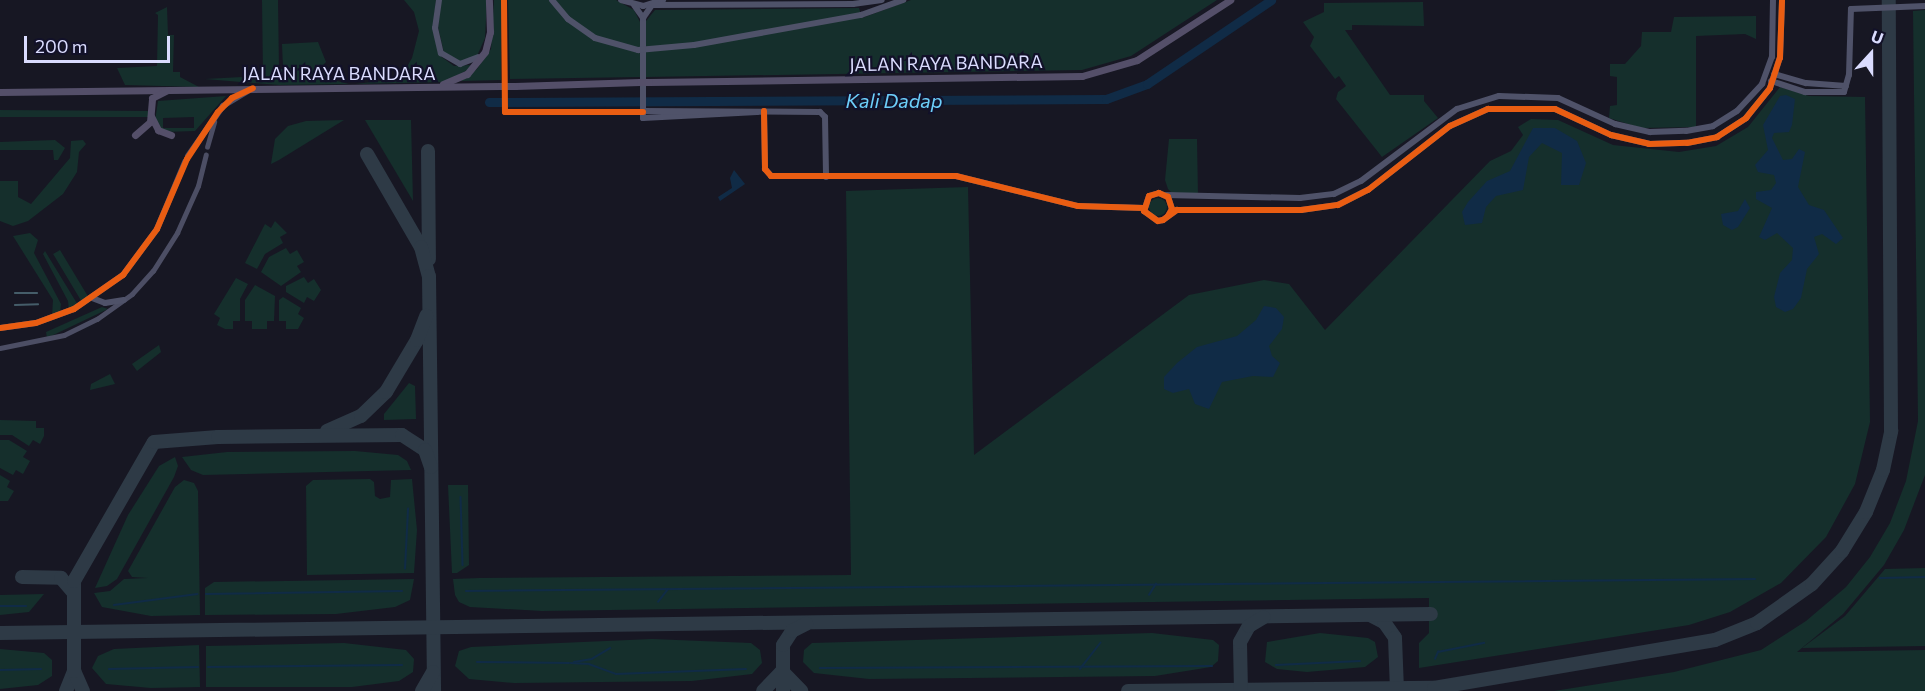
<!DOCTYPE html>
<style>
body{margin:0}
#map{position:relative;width:1925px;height:691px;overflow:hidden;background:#171723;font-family:Commissioner,sans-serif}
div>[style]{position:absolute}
.green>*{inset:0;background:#152f2c;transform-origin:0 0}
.round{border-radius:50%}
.water>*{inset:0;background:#102b46}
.stream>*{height:1.5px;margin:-0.75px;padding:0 0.75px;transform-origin:0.75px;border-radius:0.75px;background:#102b46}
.river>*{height:9px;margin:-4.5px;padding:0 4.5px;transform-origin:4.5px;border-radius:4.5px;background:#102b46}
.taxiway>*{height:14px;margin:-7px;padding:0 7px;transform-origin:7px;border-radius:7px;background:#2e3a46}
.street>*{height:4.5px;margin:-2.25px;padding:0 2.25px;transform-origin:2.25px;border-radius:2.25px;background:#4c4e64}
.secondary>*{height:6px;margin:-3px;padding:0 3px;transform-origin:3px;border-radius:3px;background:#4f5269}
.primary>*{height:7px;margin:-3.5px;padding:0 3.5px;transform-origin:3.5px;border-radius:3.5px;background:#544f69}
.tram>*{height:1.5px;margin:-0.75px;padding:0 0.75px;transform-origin:0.75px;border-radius:0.75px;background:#455d69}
.secondary-bridge>*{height:6px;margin:-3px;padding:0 3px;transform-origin:3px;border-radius:3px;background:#4f5269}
.primary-bridge>*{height:7px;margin:-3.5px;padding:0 3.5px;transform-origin:3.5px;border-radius:3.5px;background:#544f69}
.cycleway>*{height:6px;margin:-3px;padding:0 3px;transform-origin:3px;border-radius:3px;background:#e95d12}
span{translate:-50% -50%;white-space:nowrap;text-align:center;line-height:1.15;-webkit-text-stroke:4.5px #121129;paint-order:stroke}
.street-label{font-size:18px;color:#dadcfe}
.water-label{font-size:20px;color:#6ccefa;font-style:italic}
.north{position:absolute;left:1841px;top:24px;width:60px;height:60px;-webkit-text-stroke:4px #121129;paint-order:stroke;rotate:21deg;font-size:16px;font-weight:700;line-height:24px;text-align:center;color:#dadcfe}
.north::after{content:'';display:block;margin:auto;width:21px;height:27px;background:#dadcfe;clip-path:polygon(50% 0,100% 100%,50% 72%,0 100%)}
.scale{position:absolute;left:24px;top:36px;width:146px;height:27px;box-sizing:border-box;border:3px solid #dadcfe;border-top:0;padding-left:8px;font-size:18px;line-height:21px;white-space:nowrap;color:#dadcfe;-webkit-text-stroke:4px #121129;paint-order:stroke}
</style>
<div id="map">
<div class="green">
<i style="clip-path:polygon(262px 0,278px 0,279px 69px,312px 68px,283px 68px,282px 44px,318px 42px,326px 62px,320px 68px,333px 80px,349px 84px,279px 85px,205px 79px,263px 76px)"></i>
<i style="clip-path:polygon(404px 0,436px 0,433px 31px,439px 55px,454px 66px,470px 65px,471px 68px,446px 82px,355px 84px,389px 80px,405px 70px,412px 58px,419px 31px,414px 12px)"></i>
<i style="clip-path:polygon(441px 0,487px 0,485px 38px,477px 56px,463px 63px,444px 53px,438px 27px)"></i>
<i style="clip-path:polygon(494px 0,501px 0,501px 80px,461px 81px,477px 69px,491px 49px)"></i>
<i style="clip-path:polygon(508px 0,616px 0,634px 10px,641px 24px,641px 77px,510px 79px)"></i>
<i style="clip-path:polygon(911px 0,1217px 0,1131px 56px,1082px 70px,646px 77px,646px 21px,655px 10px,859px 8px,862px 18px)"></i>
<i style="clip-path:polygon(1423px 2px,1424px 26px,1352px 25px,1352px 30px,1345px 30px,1390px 95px,1424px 95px,1424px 101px,1438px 118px,1382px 157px,1336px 99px,1338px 92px,1346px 86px,1339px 76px,1335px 79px,1310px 46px,1314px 37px,1303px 22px,1324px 12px,1324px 3px)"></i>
<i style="clip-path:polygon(167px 7px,168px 35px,174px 35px,173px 72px,180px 72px,180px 77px,199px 87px,125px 85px,117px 68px,157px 66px,158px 15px,155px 13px)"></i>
<i style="clip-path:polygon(1925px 10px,1925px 475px,1904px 530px,1884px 565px,1843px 614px,1797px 652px,1925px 650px,1925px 691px,1554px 691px,1674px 672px,1761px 650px,1806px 621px,1846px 587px,1870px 557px,1890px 523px,1906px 481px,1918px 421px,1913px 11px)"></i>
<i style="clip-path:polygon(1674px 17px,1756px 16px,1756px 39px,1745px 34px,1696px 36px,1696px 127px,1641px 128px,1609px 118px,1610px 106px,1617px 105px,1617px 77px,1610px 76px,1610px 64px,1625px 64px,1641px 46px,1642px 32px,1671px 32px)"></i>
<i style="clip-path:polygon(1780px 87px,1809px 96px,1865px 97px,1870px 422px,1855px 484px,1826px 537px,1781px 583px,1730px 612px,1689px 625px,1419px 668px,1419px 643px,1429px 633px,1429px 598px,542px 611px,470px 607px,459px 602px,455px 595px,453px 579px,480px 578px,851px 575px,846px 191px,968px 187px,974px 455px,1189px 295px,1264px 280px,1289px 284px,1325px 330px,1490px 161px,1511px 151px,1523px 135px,1518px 127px,1531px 119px,1558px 120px,1613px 145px,1679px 152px,1716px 146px,1748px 127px)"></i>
<i style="clip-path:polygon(evenodd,226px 96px,195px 131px,164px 132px,155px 121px,158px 101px,226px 96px,194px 117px,194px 128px,163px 128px,163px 118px,194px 117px)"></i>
<i style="clip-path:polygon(0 110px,149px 111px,150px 117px,0 117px)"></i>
<i style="clip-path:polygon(344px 120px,279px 160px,271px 164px,275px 139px,288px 126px,306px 121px)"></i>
<i style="clip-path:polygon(365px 120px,411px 120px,413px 201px)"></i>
<i style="clip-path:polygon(1169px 139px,1197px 139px,1198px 196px,1174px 195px,1168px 189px,1165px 180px)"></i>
<i style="clip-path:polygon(55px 140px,65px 148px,58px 160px,54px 160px,53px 150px,0 150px,0 178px,0 142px)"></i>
<i style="clip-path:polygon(71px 141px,83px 140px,86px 144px,79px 152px,77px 172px,63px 194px,28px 221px,13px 226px,0 221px,0 181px,18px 181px,18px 197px,31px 204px,70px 158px)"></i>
<i class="round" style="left:1149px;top:198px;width:18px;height:18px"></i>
<i style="clip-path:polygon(275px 221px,287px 233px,280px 237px,283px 243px,265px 254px,257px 269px,245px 263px,265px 224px,271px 228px)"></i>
<i style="clip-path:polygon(30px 233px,38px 240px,34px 253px,61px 304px,60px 313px,52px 316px,53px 300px,13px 236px)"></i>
<i style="clip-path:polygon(286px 248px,290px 254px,297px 250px,304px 262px,297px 266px,301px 272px,281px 286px,261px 272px,269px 257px)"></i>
<i style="left:60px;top:250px;width:57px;height:8px;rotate:59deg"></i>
<i style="clip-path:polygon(45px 251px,78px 305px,69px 310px,68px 301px,43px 254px)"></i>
<i style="clip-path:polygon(304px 277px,308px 283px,314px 279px,321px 290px,314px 301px,307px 297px,304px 303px,286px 292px,286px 286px)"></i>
<i style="clip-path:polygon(236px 278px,248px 284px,240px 299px,240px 321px,233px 321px,233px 329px,225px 329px,217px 325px,220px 318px,214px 314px)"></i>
<i style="clip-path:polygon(255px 285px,275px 296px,274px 321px,267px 321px,267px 329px,252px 329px,252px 321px,245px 321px,245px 300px)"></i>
<i style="clip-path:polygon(283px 297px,301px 308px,298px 314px,304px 318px,298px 329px,286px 329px,286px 321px,279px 321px,279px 300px)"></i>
<i style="clip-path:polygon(102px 307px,108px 309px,47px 338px,46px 332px)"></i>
<i style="clip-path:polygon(159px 345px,161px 352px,137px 371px,132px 364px)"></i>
<i style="clip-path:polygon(110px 374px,115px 384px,90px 390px,91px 384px)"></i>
<i style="clip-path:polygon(409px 383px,415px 386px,416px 419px,384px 420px,384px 414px)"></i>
<i style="clip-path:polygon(0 420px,36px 421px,36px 428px,44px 428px,44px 436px,40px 444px,33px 440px,29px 446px,12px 435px,0 435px)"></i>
<i style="clip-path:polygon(0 440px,9px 440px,27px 451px,23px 457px,30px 461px,23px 474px,16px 470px,13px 475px,0 468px)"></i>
<i style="clip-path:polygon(355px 451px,398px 455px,407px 461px,411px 470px,203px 475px,191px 470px,182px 457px,227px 452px)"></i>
<i style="clip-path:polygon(175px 457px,178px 466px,174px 477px,117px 579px,107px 586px,95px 588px,128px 515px,159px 466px)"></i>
<i style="clip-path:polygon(0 475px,10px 481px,7px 487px,14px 491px,8px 501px,0 501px)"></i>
<i style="clip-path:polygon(370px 479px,374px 482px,375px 496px,380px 499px,390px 497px,391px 480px,412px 479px,417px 530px,414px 573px,307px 575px,306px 486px,313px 480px)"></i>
<i style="clip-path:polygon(184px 480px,194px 483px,198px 491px,200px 615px,151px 616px,102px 607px,94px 593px,110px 591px,124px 579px,148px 578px,132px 577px,128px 571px,175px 487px)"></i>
<i style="clip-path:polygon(448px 485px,468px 485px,469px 565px,457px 573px,452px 573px)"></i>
<i style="clip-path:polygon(1925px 568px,1925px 646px,1802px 648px,1845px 616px,1885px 569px)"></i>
<i style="clip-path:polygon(414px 579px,410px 600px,395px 607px,336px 614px,205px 615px,205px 588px,214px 582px)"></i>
<i style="clip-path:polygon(44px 594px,29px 612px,0 615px,0 595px)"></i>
<i style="clip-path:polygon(1152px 633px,1213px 640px,1219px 645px,1218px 661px,1211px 667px,1155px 676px,869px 679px,814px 673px,803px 662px,804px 650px,812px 643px)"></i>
<i style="clip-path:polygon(1320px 633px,1368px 638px,1375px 642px,1378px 657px,1365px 667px,1307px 672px,1277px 669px,1265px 662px,1267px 642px)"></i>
<i style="clip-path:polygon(652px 639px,751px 643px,760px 650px,762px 663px,752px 674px,692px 681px,514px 683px,469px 679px,455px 666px,459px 651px,471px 647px)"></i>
<i style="clip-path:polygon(344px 643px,406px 650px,414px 659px,413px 672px,399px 681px,352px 687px,206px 687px,206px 646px)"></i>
<i style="clip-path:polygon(199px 645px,200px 687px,151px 688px,106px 684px,92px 668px,98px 656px,114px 649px)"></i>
<i style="clip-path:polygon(0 649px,44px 653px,52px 660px,52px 676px,38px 685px,0 689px)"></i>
</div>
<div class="water">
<i style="clip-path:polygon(1786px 95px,1795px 99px,1792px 125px,1789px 132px,1774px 133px,1772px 138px,1783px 160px,1792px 159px,1799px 149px,1805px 152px,1798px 187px,1809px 205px,1824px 210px,1843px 238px,1836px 244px,1822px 234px,1814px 237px,1819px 254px,1807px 269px,1801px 298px,1793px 309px,1785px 312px,1776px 307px,1774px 297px,1780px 273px,1792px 260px,1793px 248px,1777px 233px,1765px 240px,1759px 237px,1772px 208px,1756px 199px,1756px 192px,1771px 190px,1776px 183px,1774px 175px,1758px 172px,1755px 165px,1768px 150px,1763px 125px,1780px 96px)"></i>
<i style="clip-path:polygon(1533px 128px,1555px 128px,1577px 141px,1586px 163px,1579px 185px,1561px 185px,1562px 153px,1542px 143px,1529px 157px,1523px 190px,1496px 196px,1486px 207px,1482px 223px,1465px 225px,1462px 212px,1468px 202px,1487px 181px,1510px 171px)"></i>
<i style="clip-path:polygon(734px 170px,745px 184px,720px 201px,718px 197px,732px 188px,730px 178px)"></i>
<i style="clip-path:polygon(1745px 199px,1750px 208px,1738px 227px,1732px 230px,1723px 225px,1721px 214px,1738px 211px)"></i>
<i style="clip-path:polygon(1264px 306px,1276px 308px,1284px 317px,1282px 329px,1269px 346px,1272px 356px,1280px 363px,1273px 377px,1253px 376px,1222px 382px,1209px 409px,1195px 404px,1189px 389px,1173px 393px,1164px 389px,1164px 377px,1177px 363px,1197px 347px,1237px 336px,1256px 320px)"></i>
</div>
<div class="stream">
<i style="left:461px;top:497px;width:68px;rotate:88.3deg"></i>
<i style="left:405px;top:569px;width:60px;rotate:-87.1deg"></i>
<i style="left:1880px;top:578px;width:45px;rotate:-1.3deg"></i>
<i style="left:466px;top:591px;width:1289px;rotate:-0.53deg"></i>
<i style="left:206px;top:594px;width:196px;rotate:-0.9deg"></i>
<i style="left:1149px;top:595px;width:13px;rotate:-58deg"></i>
<i style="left:658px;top:602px;width:16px;rotate:-52deg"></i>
<i style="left:114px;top:605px;width:84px;rotate:-7.5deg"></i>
<i style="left:0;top:606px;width:26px"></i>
<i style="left:1435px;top:659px;width:8px;rotate:-67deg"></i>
<i style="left:1438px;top:652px;width:47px;rotate:-11.1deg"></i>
<i style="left:477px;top:662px;width:92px;rotate:0.6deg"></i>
<i style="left:574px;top:662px;width:18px;rotate:-9deg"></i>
<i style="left:592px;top:659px;width:21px;rotate:-31deg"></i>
<i style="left:571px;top:663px;width:18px;rotate:3deg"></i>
<i style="left:589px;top:664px;width:29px;rotate:20deg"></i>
<i style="left:616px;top:674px;width:130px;rotate:-2.2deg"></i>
<i style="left:1276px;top:665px;width:84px;rotate:-2.7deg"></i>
<i style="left:208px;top:667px;width:194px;rotate:-0.6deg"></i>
<i style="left:820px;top:668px;width:392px;rotate:-0.3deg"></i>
<i style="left:109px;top:669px;width:89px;rotate:-1.3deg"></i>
<i style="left:1080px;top:669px;width:33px;rotate:-52deg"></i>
<i style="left:0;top:670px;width:41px;rotate:-1.4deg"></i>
</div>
<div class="river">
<i style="left:489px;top:102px;width:617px;rotate:-0.28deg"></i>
<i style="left:1106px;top:99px;width:44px;rotate:-20.1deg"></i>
<i style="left:1147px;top:84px;width:150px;rotate:-34.1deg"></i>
</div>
<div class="taxiway">
<i style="left:428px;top:151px;width:108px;rotate:89.5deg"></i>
<i style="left:367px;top:154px;width:108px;rotate:59.9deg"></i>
<i style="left:421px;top:247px;width:30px;rotate:75deg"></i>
<i style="left:429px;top:276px;width:415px;rotate:89.3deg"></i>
<i style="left:327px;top:431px;width:37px;rotate:-24deg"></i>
<i style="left:361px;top:416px;width:35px;rotate:-44deg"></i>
<i style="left:386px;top:392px;width:61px;rotate:-59.2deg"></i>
<i style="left:417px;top:340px;width:26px;rotate:-69deg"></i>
<i style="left:22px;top:577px;width:39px;rotate:1deg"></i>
<i style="left:61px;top:578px;width:18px;rotate:49deg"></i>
<i style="left:1372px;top:616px;width:13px;rotate:27deg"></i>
<i style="left:1384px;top:622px;width:19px;rotate:55deg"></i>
<i style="left:1395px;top:638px;width:53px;rotate:87.8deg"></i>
<i style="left:0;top:633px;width:1431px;rotate:-0.76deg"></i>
<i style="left:782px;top:671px;width:28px;rotate:46deg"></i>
<i style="left:66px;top:691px;width:22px;rotate:-68deg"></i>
<i style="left:83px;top:691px;width:22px;rotate:-114deg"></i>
<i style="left:74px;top:671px;width:90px;rotate:-90deg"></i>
<i style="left:74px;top:581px;width:160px;rotate:-60.1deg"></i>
<i style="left:154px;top:442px;width:64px;rotate:-4.5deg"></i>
<i style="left:218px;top:437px;width:184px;rotate:-0.6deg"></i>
<i style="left:402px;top:435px;width:27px;rotate:33deg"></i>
<i style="left:425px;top:450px;width:18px;rotate:71deg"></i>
<i style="left:422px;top:691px;width:22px;rotate:-60deg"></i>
<i style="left:763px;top:691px;width:28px;rotate:-46deg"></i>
<i style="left:783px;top:691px;width:46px;rotate:-90deg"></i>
<i style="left:783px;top:645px;width:17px;rotate:-57deg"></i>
<i style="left:792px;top:631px;width:16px;rotate:-27deg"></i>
<i style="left:1128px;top:691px;width:306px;rotate:-0.6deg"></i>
<i style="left:1434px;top:688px;width:285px;rotate:-9.7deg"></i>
<i style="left:1715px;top:640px;width:45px;rotate:-22deg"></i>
<i style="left:1757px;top:623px;width:67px;rotate:-35.3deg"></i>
<i style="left:1812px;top:584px;width:45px;rotate:-47.7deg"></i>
<i style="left:1842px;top:551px;width:46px;rotate:-58.4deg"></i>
<i style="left:1866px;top:512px;width:45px;rotate:-68deg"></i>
<i style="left:1883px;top:470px;width:40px;rotate:-78deg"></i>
<i style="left:1891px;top:431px;width:431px;rotate:-90.3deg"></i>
<i style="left:1241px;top:691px;width:49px;rotate:-91.2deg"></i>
<i style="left:1240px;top:642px;width:18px;rotate:-61deg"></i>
<i style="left:1249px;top:626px;width:17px;rotate:-31deg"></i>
</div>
<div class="street">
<i style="left:504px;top:0;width:112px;rotate:89.5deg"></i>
<i style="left:505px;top:112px;width:138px"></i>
<i style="left:207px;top:147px;width:26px;rotate:-74deg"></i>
<i style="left:0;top:348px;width:65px;rotate:-11.5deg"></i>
<i style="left:64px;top:335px;width:37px;rotate:-26deg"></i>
<i style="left:97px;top:319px;width:43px;rotate:-35.5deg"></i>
<i style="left:132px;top:294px;width:31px;rotate:-48deg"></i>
<i style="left:153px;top:271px;width:45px;rotate:-57.7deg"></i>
<i style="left:177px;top:233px;width:51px;rotate:-65.9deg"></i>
<i style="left:198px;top:186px;width:32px;rotate:-76deg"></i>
</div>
<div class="secondary">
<i style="left:439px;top:0;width:28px;rotate:98deg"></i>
<i style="left:435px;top:28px;width:26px;rotate:77deg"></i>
<i style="left:441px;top:53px;width:22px;rotate:30deg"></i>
<i style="left:460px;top:64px;width:19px;rotate:-21deg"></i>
<i style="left:621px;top:0;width:23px;rotate:15deg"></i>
<i style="left:643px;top:6px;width:21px;rotate:-17deg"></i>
<i style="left:634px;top:5px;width:16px;rotate:55deg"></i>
<i style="left:643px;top:18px;width:100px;rotate:90deg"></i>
<i style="left:643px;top:118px;width:114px;rotate:-3deg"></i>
<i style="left:861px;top:15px;width:45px;rotate:-19.7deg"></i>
<i style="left:643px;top:18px;width:16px;rotate:-55deg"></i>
<i style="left:652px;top:5px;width:201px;rotate:-0.3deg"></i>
<i style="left:853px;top:4px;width:29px;rotate:-8deg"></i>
<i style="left:1774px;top:74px;width:33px;rotate:16deg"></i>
<i style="left:1806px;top:83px;width:40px;rotate:4.3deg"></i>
<i style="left:1771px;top:81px;width:36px;rotate:18deg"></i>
<i style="left:1805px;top:92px;width:39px"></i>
<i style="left:1844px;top:92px;width:18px;rotate:-74deg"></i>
<i style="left:1849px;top:75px;width:66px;rotate:-88.3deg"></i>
<i style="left:1851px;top:9px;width:74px;rotate:-2.3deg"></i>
<i style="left:643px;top:111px;width:177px;rotate:0.3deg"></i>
<i style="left:820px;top:112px;width:7px;rotate:45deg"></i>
<i style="left:825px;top:117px;width:60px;rotate:89deg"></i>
<i style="left:764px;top:111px;width:58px;rotate:89deg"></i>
<i style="left:765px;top:169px;width:9px;rotate:49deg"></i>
<i style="left:771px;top:176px;width:185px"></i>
<i style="left:956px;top:176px;width:126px;rotate:13.8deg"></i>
<i style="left:1078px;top:206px;width:66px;rotate:1.7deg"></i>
<i style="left:188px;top:156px;width:61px;rotate:-55deg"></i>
<i style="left:223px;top:106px;width:31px;rotate:-31deg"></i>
<i style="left:1166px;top:195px;width:134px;rotate:1.3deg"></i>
<i style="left:1300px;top:198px;width:34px;rotate:-7deg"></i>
<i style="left:1334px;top:194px;width:30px;rotate:-26deg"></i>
<i style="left:1361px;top:181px;width:120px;rotate:-36.9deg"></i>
<i style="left:1457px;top:109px;width:44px;rotate:-17.2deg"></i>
<i style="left:1499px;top:96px;width:59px;rotate:1.9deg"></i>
<i style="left:1558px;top:98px;width:63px;rotate:24.5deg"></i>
<i style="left:1615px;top:124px;width:36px;rotate:13deg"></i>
<i style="left:1650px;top:132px;width:36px;rotate:-2deg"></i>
<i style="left:1686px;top:131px;width:27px;rotate:-10deg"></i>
<i style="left:1713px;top:126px;width:28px;rotate:-32deg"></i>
<i style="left:1737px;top:111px;width:37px;rotate:-47deg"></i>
<i style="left:1762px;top:84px;width:29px;rotate:-70deg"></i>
<i style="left:1772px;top:57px;width:57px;rotate:-89deg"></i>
<i style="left:1168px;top:216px;width:8px;rotate:-60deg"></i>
<i style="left:1172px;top:209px;width:13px;rotate:-108deg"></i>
<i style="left:1168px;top:197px;width:10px;rotate:-156deg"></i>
<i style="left:1159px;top:193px;width:10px;rotate:163deg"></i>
<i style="left:1149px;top:196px;width:16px;rotate:108deg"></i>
<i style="left:1144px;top:211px;width:17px;rotate:36deg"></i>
<i style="left:1158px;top:221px;width:5px;rotate:-11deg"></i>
<i style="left:1163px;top:220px;width:17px;rotate:-36deg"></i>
<i style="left:1177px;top:210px;width:124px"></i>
<i style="left:1301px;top:210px;width:37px;rotate:-8deg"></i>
<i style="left:1338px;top:205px;width:34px;rotate:-27deg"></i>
<i style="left:1368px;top:190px;width:104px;rotate:-38deg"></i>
<i style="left:1450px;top:126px;width:42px;rotate:-24.1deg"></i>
<i style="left:1488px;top:109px;width:67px"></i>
<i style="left:1555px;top:109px;width:62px;rotate:24.9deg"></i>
<i style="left:1611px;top:135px;width:39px;rotate:13deg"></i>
<i style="left:1649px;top:144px;width:38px;rotate:-2deg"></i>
<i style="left:1687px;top:143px;width:31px;rotate:-11deg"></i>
<i style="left:1717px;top:137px;width:35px;rotate:-33deg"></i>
<i style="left:1746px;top:118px;width:38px;rotate:-51deg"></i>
<i style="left:1770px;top:88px;width:32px;rotate:-72deg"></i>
<i style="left:1780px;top:58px;width:58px;rotate:-88deg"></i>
<i style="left:92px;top:298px;width:14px;rotate:21deg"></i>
<i style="left:105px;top:303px;width:19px;rotate:-9deg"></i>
<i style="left:0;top:328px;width:36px;rotate:-8deg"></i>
<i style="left:36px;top:323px;width:40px;rotate:-20.2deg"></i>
<i style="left:74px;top:309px;width:60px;rotate:-34.8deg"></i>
<i style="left:123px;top:275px;width:57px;rotate:-53.5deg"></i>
<i style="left:157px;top:229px;width:73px;rotate:-67.3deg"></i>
</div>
<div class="primary">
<i style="left:649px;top:82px;width:433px;rotate:-0.8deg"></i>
<i style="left:1082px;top:76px;width:57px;rotate:-16.2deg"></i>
<i style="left:1137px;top:60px;width:111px;rotate:-32.8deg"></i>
<i style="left:443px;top:84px;width:26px;rotate:-23deg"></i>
<i style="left:467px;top:74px;width:28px;rotate:-51deg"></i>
<i style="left:485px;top:52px;width:21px;rotate:-76deg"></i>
<i style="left:490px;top:32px;width:32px;rotate:-92deg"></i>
<i style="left:515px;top:86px;width:125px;rotate:-1.8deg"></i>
<i style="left:0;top:92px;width:500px;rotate:-0.69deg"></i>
<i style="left:151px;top:116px;width:16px;rotate:63deg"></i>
<i style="left:158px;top:130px;width:14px;rotate:21deg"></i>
<i style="left:135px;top:135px;width:20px;rotate:-41deg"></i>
<i style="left:150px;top:122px;width:24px;rotate:-85deg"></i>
<i style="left:152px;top:98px;width:16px;rotate:-27deg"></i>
</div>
<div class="tram">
<i style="left:15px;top:293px;width:22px"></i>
<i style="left:15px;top:305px;width:23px;rotate:-2deg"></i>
</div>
<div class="secondary-bridge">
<i style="left:552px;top:0;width:25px;rotate:50deg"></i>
<i style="left:568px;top:19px;width:33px;rotate:35deg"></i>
<i style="left:595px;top:38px;width:45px;rotate:15.6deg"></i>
<i style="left:638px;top:50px;width:56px;rotate:-5.1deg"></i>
<i style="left:694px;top:45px;width:170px;rotate:-10.2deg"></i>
</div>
<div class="primary-bridge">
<i style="left:640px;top:82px;width:9px"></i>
<i style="left:500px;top:86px;width:15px"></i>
</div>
<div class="cycleway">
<i style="left:504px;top:0;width:112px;rotate:89.5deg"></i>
<i style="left:505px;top:112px;width:138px"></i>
<i style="left:764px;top:111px;width:58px;rotate:89deg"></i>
<i style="left:765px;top:169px;width:9px;rotate:49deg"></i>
<i style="left:771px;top:176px;width:185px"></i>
<i style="left:956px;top:176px;width:126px;rotate:13.8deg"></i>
<i style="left:1078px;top:206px;width:66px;rotate:1.7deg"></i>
<i style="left:1168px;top:216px;width:8px;rotate:-60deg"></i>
<i style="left:1172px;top:209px;width:13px;rotate:-108deg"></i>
<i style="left:1168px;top:197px;width:10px;rotate:-156deg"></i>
<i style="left:1159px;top:193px;width:10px;rotate:163deg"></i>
<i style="left:1149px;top:196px;width:16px;rotate:108deg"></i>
<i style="left:1144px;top:211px;width:17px;rotate:36deg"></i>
<i style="left:1158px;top:221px;width:5px;rotate:-11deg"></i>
<i style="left:1163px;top:220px;width:17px;rotate:-36deg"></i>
<i style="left:1177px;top:210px;width:124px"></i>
<i style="left:1301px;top:210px;width:37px;rotate:-8deg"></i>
<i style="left:1338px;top:205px;width:34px;rotate:-27deg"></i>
<i style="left:1368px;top:190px;width:104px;rotate:-38deg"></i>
<i style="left:1450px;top:126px;width:42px;rotate:-24.1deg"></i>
<i style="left:1488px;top:109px;width:67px"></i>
<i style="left:1555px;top:109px;width:62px;rotate:24.9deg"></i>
<i style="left:1611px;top:135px;width:39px;rotate:13deg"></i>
<i style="left:1649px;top:144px;width:38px;rotate:-2deg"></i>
<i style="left:1687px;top:143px;width:31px;rotate:-11deg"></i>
<i style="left:1717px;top:137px;width:35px;rotate:-33deg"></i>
<i style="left:1746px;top:118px;width:38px;rotate:-51deg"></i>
<i style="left:1770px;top:88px;width:32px;rotate:-72deg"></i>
<i style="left:1780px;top:58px;width:58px;rotate:-88deg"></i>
<i style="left:0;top:328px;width:36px;rotate:-8deg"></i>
<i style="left:36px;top:323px;width:40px;rotate:-20.2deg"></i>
<i style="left:74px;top:309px;width:60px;rotate:-34.8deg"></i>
<i style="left:123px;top:275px;width:57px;rotate:-53.5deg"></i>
<i style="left:157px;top:229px;width:76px;rotate:-66.8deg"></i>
<i style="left:187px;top:159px;width:56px;rotate:-56.6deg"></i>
<i style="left:218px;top:112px;width:20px;rotate:-45deg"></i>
<i style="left:232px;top:98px;width:23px;rotate:-25deg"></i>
</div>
<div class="street-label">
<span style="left:946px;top:63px;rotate:-1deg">JALAN RAYA BANDARA</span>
<span style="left:339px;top:73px">JALAN RAYA BANDARA</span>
</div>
<div class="water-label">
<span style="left:894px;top:100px">Kali Dadap</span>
</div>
<div class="north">U</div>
<div class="scale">200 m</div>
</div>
